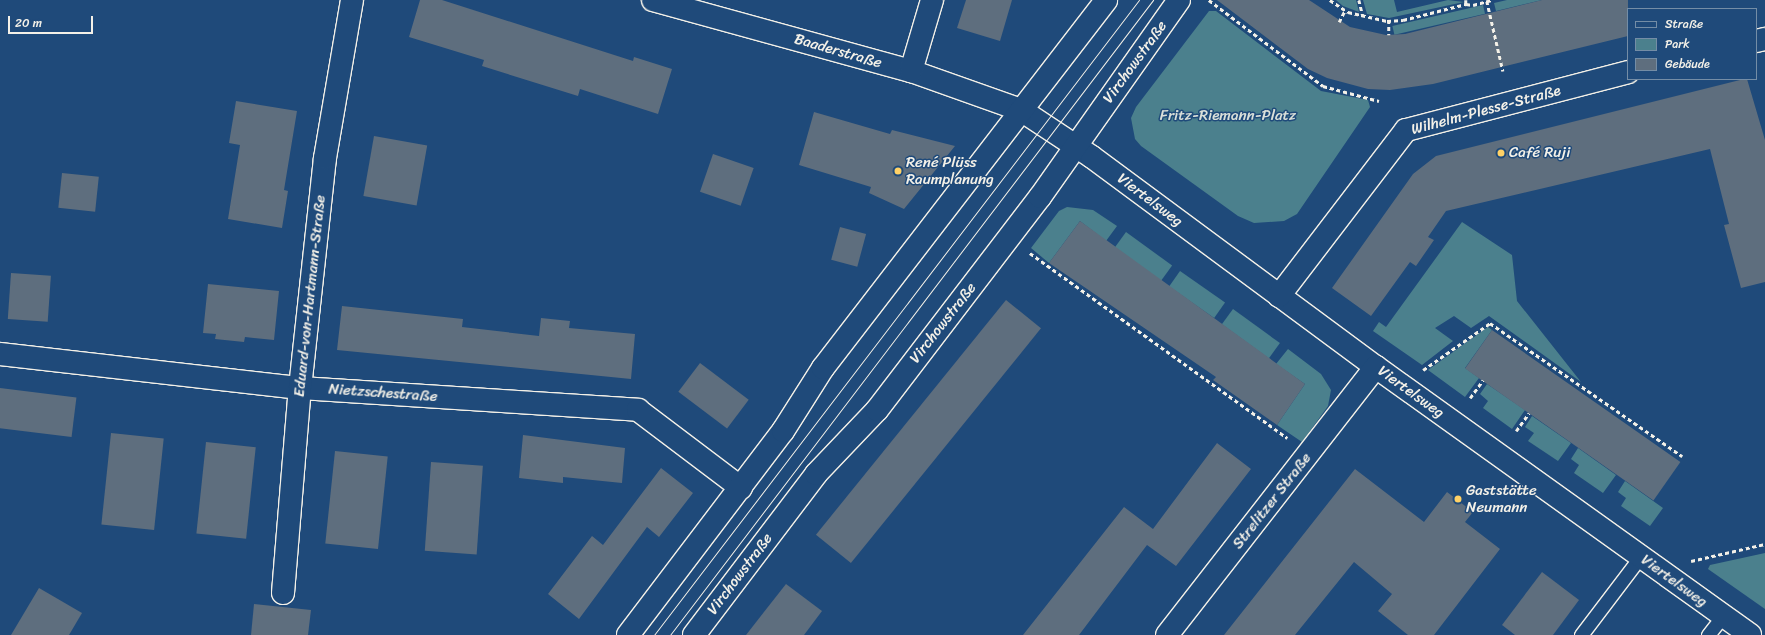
<!DOCTYPE html>
<meta charset="utf-8">
<style>
body{margin:0}
#map{position:relative;width:1765px;height:635px;overflow:hidden;background:#1f4a7a;font-family:Sriracha,sans-serif}
div>[style]{position:absolute}
.green>*{inset:0;background:#4b808d;transform-origin:0 0}
.building>*{inset:0;background:#5e6e7e;transform-origin:0 0}
.path>*{height:2.5px;margin-top:-1.25px;transform-origin:0;background:repeating-linear-gradient(90deg,#f4f1e8 0 4px,transparent 0 7px)}
.roads{filter:drop-shadow(1px 0 #f4f1e8) drop-shadow(-1px 0 #f4f1e8) drop-shadow(0 1px #f4f1e8) drop-shadow(0 -1px #f4f1e8)}
.service>*{height:13px;margin:-6.5px;padding:0 6.5px;transform-origin:6.5px;border-radius:6.5px;background:#1f4a7a}
.minor>*{height:22px;margin:-11px;padding:0 11px;transform-origin:11px;border-radius:11px;background:#1f4a7a}
.secondary>*{height:22px;margin:-11px;padding:0 11px;transform-origin:11px;border-radius:11px;background:#1f4a7a}
.tram>*{height:1px;margin:-0.5px;padding:0 0.5px;transform-origin:0.5px;border-radius:0.5px;background:#f4f1e8}
.dots>*{width:11px;height:11px;translate:-50% -50%;box-sizing:border-box;border:2px solid #1f4a7a;border-radius:50%}
span{translate:-50% -50%;white-space:nowrap;text-align:center;line-height:1.15;-webkit-text-stroke:3px #1f4a7a;paint-order:stroke}
.street-label{font-size:15px;color:#f4f1e8}
.park-label{font-size:15px;color:#dbe0da}
.poi-label{font-size:15px;color:#f4f1e8}
.left{translate:0 -50%;text-align:left}
.legend{position:absolute;left:1627px;top:8px;width:130px;height:72px;box-sizing:border-box;background:#1f4a7a;border:1px solid #748da6;margin:0;padding:5px 7px;list-style:none;font-size:12px;color:#f4f1e8}
.legend li{display:flex;align-items:center;gap:8px;height:20px}
.legend b{width:20px;border:1px solid #748da6}
.scale{position:absolute;left:8px;top:16px;width:85px;height:18px;box-sizing:border-box;border:2px solid #f4f1e8;border-top:0;padding-left:5px;font-size:12px;line-height:14px;white-space:nowrap;color:#f4f1e8;-webkit-text-stroke:3px #1f4a7a;paint-order:stroke}
</style>
<div id="map">
<div class="green">
<i style="clip-path:polygon(1336px 0,1356px 0,1359px 12px,1343px 6px)"></i>
<i style="clip-path:polygon(1363px 0,1394px 0,1397px 12px,1448px 0,1464px 2px,1389px 18px,1367px 14px)"></i>
<i style="clip-path:polygon(1507px 0,1542px 0,1496px 11px,1494px 3px)"></i>
<i style="left:1483px;top:5px;width:9px;height:93px;rotate:77deg"></i>
<i style="clip-path:polygon(1209px 11px,1216px 11px,1321px 91px,1368px 100px,1370px 107px,1297px 214px,1284px 221px,1254px 223px,1238px 216px,1141px 146px,1135px 139px,1131px 118px,1136px 107px)"></i>
<i style="clip-path:polygon(1067px 207px,1093px 210px,1117px 226px,1106px 241px,1080px 221px,1049px 263px,1031px 248px,1059px 211px)"></i>
<i style="clip-path:polygon(1462px 222px,1512px 255px,1517px 301px,1581px 382px,1489px 316px,1471px 328px,1454px 316px,1435px 328px,1453px 341px,1422px 365px,1373px 331px,1379px 322px,1386px 327px)"></i>
<i style="left:1126px;top:232px;width:57px;height:20px;rotate:36deg"></i>
<i style="left:1180px;top:271px;width:55px;height:19px;rotate:35deg"></i>
<i style="left:1233px;top:309px;width:58px;height:19px;rotate:36deg"></i>
<i style="clip-path:polygon(1488px 327px,1492px 330px,1465px 368px,1479px 378px,1465px 397px,1428px 370px)"></i>
<i style="clip-path:polygon(1288px 349px,1321px 374px,1331px 390px,1328px 406px,1302px 442px,1277px 425px,1305px 384px,1276px 364px)"></i>
<i style="clip-path:polygon(1487px 384px,1525px 410px,1512px 429px,1483px 408px,1488px 401px,1480px 394px)"></i>
<i style="clip-path:polygon(1532px 416px,1571px 443px,1558px 461px,1528px 441px,1534px 433px,1525px 427px)"></i>
<i style="clip-path:polygon(1578px 448px,1616px 475px,1603px 493px,1574px 473px,1579px 465px,1571px 459px)"></i>
<i style="clip-path:polygon(1625px 481px,1663px 508px,1650px 526px,1621px 506px,1626px 498px,1618px 492px)"></i>
<i style="clip-path:polygon(1765px 553px,1765px 609px,1708px 569px,1710px 565px)"></i>
</div>
<div class="building">
<i style="clip-path:polygon(420px 0,442px 0,633px 61px,634px 57px,672px 69px,658px 114px,580px 89px,578px 96px,482px 66px,484px 60px,409px 37px)"></i>
<i style="clip-path:polygon(966px 0,1012px 0,1000px 41px,957px 28px)"></i>
<i style="clip-path:polygon(1217px 0,1309px 0,1350px 27px,1386px 35px,1405px 34px,1542px 0,1628px 0,1628px 36px,1433px 84px,1390px 90px,1368px 89px,1327px 78px,1308px 69px)"></i>
<i style="clip-path:polygon(1744px 79px,1747px 79px,1765px 140px,1765px 282px,1741px 288px,1724px 225px,1729px 224px,1710px 149px,1446px 211px,1428px 237px,1434px 240px,1416px 266px,1410px 262px,1371px 316px,1332px 288px,1413px 174px,1436px 156px)"></i>
<i style="clip-path:polygon(236px 101px,297px 111px,284px 190px,288px 191px,282px 228px,228px 219px,240px 145px,229px 143px)"></i>
<i style="clip-path:polygon(814px 112px,890px 134px,892px 130px,955px 146px,904px 209px,869px 193px,871px 187px,799px 165px)"></i>
<i style="left:374px;top:136px;width:54px;height:61px;rotate:10deg"></i>
<i style="left:713px;top:154px;width:43px;height:40px;rotate:19deg"></i>
<i style="left:62px;top:173px;width:37px;height:35px;rotate:6deg"></i>
<i style="clip-path:polygon(1080px 221px,1305px 384px,1277px 425px,1213px 380px,1216px 377px,1049px 263px)"></i>
<i style="left:840px;top:227px;width:27px;height:34px;rotate:15deg"></i>
<i style="left:11px;top:273px;width:40px;height:46px;rotate:4deg"></i>
<i style="clip-path:polygon(208px 284px,279px 291px,274px 340px,245px 337px,244px 342px,215px 339px,216px 334px,203px 333px)"></i>
<i style="left:1006px;top:300px;width:45px;height:302px;rotate:39deg"></i>
<i style="clip-path:polygon(342px 306px,463px 319px,462px 327px,539px 336px,541px 318px,570px 321px,569px 328px,635px 334px,631px 379px,337px 350px)"></i>
<i style="left:1492px;top:330px;width:230px;height:47px;rotate:35deg"></i>
<i style="left:700px;top:363px;width:61px;height:36px;rotate:37deg"></i>
<i style="left:0;top:388px;width:77px;height:40px;rotate:7deg"></i>
<i style="left:111px;top:433px;width:53px;height:92px;rotate:6deg"></i>
<i style="clip-path:polygon(523px 435px,625px 448px,622px 483px,563px 477px,563px 483px,519px 478px)"></i>
<i style="left:206px;top:442px;width:50px;height:92px;rotate:6deg"></i>
<i style="clip-path:polygon(1217px 443px,1251px 469px,1176px 566px,1147px 545px,1079px 635px,1023px 635px,1124px 507px,1153px 529px)"></i>
<i style="left:335px;top:451px;width:53px;height:93px;rotate:6deg"></i>
<i style="left:431px;top:462px;width:52px;height:89px;rotate:4deg"></i>
<i style="clip-path:polygon(661px 468px,693px 493px,659px 537px,647px 527px,579px 619px,548px 594px,592px 536px,603px 545px)"></i>
<i style="clip-path:polygon(1355px 469px,1424px 522px,1447px 492px,1473px 512px,1465px 522px,1500px 549px,1434px 635px,1408px 635px,1378px 611px,1392px 594px,1354px 562px,1295px 635px,1224px 635px)"></i>
<i style="clip-path:polygon(1542px 572px,1579px 600px,1553px 635px,1515px 635px,1502px 625px)"></i>
<i style="clip-path:polygon(786px 584px,822px 611px,804px 635px,746px 635px)"></i>
<i style="clip-path:polygon(39px 588px,82px 613px,69px 635px,11px 635px)"></i>
<i style="clip-path:polygon(254px 604px,311px 610px,308px 635px,251px 635px)"></i>
</div>
<div class="path">
<i style="left:1209px;top:0;width:143px;rotate:37deg"></i>
<i style="left:1323px;top:86px;width:58px;rotate:15deg"></i>
<i style="left:1330px;top:0;width:22px;rotate:34deg"></i>
<i style="left:1348px;top:12px;width:40px;rotate:13deg"></i>
<i style="left:1387px;top:21px;width:16px;rotate:-4deg"></i>
<i style="left:1403px;top:20px;width:65px;rotate:-14.3deg"></i>
<i style="left:1359px;top:0;width:16px;rotate:76deg"></i>
<i style="left:1466px;top:0;width:4px;rotate:90deg"></i>
<i style="left:1466px;top:4px;width:7px;rotate:8deg"></i>
<i style="left:1473px;top:5px;width:20px;rotate:-15deg"></i>
<i style="left:1487px;top:1px;width:72px;rotate:77.1deg"></i>
<i style="left:1389px;top:20px;width:15px;rotate:90deg"></i>
<i style="left:1339px;top:22px;width:13px;rotate:-63deg"></i>
<i style="left:1030px;top:253px;width:317px;rotate:35.7deg"></i>
<i style="left:1423px;top:370px;width:82px;rotate:-35deg"></i>
<i style="left:1490px;top:323px;width:234px;rotate:34.7deg"></i>
<i style="left:1470px;top:398px;width:22px;rotate:-54deg"></i>
<i style="left:1516px;top:431px;width:22px;rotate:-54deg"></i>
<i style="left:1691px;top:561px;width:76px;rotate:-12.9deg"></i>
</div>
<div class="roads">
<div class="service">
<i style="left:1581px;top:635px;width:99px;rotate:-52.8deg"></i>
<i style="left:1708px;top:635px;width:24px;rotate:-52deg"></i>
</div>
<div class="minor">
<i style="left:653px;top:0;width:268px;rotate:15.4deg"></i>
<i style="left:911px;top:71px;width:117px;rotate:19.5deg"></i>
<i style="left:1021px;top:110px;width:85px;rotate:33.5deg"></i>
<i style="left:1092px;top:157px;width:353px;rotate:36.5deg"></i>
<i style="left:1376px;top:367px;width:460px;rotate:35.6deg"></i>
<i style="left:1756px;top:41px;width:9px;rotate:-13deg"></i>
<i style="left:911px;top:71px;width:74px;rotate:-73.5deg"></i>
<i style="left:1279px;top:296px;width:209px;rotate:-52.6deg"></i>
<i style="left:1406px;top:130px;width:229px;rotate:-14.6deg"></i>
<i style="left:0;top:354px;width:302px;rotate:6.5deg"></i>
<i style="left:300px;top:388px;width:339px;rotate:3.7deg"></i>
<i style="left:638px;top:410px;width:129px;rotate:37.1deg"></i>
<i style="left:283px;top:593px;width:206px;rotate:-85.3deg"></i>
<i style="left:300px;top:388px;width:231px;rotate:-83.8deg"></i>
<i style="left:325px;top:158px;width:160px;rotate:-80.3deg"></i>
<i style="left:1167px;top:635px;width:340px;rotate:-52.1deg"></i>
</div>
<div class="secondary">
<i style="left:628px;top:635px;width:256px;rotate:-52.8deg"></i>
<i style="left:783px;top:431px;width:75px;rotate:-57.6deg"></i>
<i style="left:823px;top:368px;width:464px;rotate:-52.4deg"></i>
<i style="left:694px;top:635px;width:202px;rotate:-52.8deg"></i>
<i style="left:816px;top:474px;width:88px;rotate:-46.4deg"></i>
<i style="left:877px;top:410px;width:268px;rotate:-52.6deg"></i>
<i style="left:1040px;top:197px;width:241px;rotate:-54.8deg"></i>
</div>
</div>
<div class="tram">
<i style="left:654px;top:635px;width:799px;rotate:-52.63deg"></i>
<i style="left:670px;top:635px;width:798px;rotate:-52.74deg"></i>
</div>
<div class="dots">
<i style="left:1501px;top:153px;background:#ffd166"></i>
<i style="left:898px;top:171px;background:#ffd166"></i>
<i style="left:1458px;top:499px;background:#ffd166"></i>
</div>
<div class="street-label">
<span style="left:838px;top:51px;rotate:16deg">Baaderstraße</span>
<span style="left:1135px;top:62px;rotate:-54deg">Virchowstraße</span>
<span style="left:1486px;top:110px;rotate:-15deg">Wilhelm-Plesse-Straße</span>
<span style="left:1150px;top:200px;rotate:37deg">Viertelsweg</span>
<span style="left:310px;top:296px;rotate:-84deg">Eduard-von-Hartmann-Straße</span>
<span style="left:943px;top:323px;rotate:-52deg">Virchowstraße</span>
<span style="left:1411px;top:392px;rotate:36deg">Viertelsweg</span>
<span style="left:383px;top:393px;rotate:4deg">Nietzschestraße</span>
<span style="left:1272px;top:501px;rotate:-52deg">Strelitzer Straße</span>
<span style="left:740px;top:574px;rotate:-53deg">Virchowstraße</span>
<span style="left:1674px;top:581px;rotate:36deg">Viertelsweg</span>
</div>
<div class="park-label">
<span style="left:1228px;top:116px">Fritz-Riemann-Platz</span>
</div>
<div class="poi-label">
<span class="left" style="left:1509px;top:153px">Café Ruji</span>
<span class="left" style="left:906px;top:171px">René Plüss<br>Raumplanung</span>
<span class="left" style="left:1466px;top:499px">Gaststätte<br>Neumann</span>
</div>
<ul class="legend">
<li><b style="height:5px;background:#1f4a7a"></b>Straße</li>
<li><b style="height:11px;background:#4b808d"></b>Park</li>
<li><b style="height:11px;background:#5e6e7e"></b>Gebäude</li>
</ul>
<div class="scale">20 m</div>
</div>
